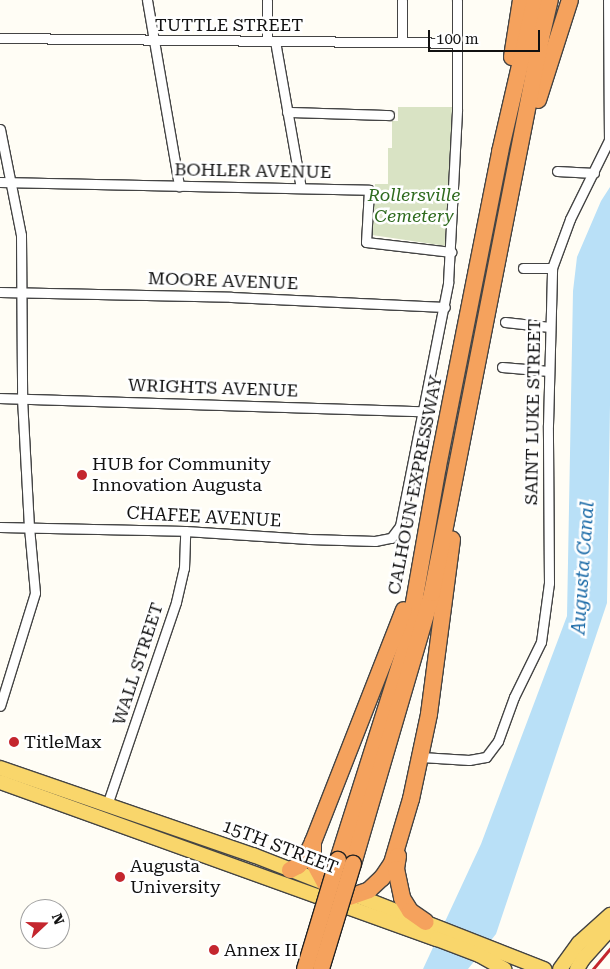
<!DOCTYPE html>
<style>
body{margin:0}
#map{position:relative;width:610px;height:969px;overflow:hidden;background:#fffdf5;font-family:"Roboto Serif",serif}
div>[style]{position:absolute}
.cemetery>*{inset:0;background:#d9e3c4}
.water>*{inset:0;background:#b9e0f7}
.roads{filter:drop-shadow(1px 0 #444) drop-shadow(-1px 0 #444) drop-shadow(0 1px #444) drop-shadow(0 -1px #444)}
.street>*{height:9px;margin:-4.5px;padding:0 4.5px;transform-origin:4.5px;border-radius:4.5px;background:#fff}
.primary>*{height:14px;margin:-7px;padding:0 7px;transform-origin:7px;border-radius:7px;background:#f9d66b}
.highway>*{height:16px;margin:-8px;padding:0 8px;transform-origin:8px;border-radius:8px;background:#f5a25d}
.rail>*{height:2.5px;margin:-1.25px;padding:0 1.25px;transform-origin:1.25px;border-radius:1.25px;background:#c4262e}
.bridges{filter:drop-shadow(1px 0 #222) drop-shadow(-1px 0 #222) drop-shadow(0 1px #222) drop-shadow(0 -1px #222)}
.highway-bridge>*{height:16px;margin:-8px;padding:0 8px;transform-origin:8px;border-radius:8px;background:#f5a25d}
.dots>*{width:14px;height:14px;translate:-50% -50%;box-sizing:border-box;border:2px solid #fff;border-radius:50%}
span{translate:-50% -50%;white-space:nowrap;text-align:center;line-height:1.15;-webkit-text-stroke:5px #fff;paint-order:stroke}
.street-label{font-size:18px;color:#111}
.park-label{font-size:18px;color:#2f6b1f;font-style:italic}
.poi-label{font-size:18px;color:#111}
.left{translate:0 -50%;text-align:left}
.water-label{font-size:19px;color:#1768a6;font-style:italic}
.north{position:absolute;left:20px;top:899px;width:50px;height:50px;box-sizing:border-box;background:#fff;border:1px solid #a0a0a0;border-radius:50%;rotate:69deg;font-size:14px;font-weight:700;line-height:20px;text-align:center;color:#111}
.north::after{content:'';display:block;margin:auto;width:18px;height:22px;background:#c4262e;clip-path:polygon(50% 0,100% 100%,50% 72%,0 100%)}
.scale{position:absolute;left:428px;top:30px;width:112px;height:22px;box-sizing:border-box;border:2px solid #111;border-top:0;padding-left:6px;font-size:15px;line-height:18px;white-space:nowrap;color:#111;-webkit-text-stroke:4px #fff;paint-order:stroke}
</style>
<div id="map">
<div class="cemetery">
<i style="clip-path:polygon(398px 107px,452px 107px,446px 246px,372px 235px,375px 184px,388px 184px,388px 148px,392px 148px,392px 121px,398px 121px)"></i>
</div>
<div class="water">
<i style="clip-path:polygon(610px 187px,610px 404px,607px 603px,496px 934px,468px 969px,423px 969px,481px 844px,567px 616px,573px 291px,577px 257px,601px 201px)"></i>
</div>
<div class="roads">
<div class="street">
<i style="left:147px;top:0;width:189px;rotate:80.2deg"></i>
<i style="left:0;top:38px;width:457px;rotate:0.6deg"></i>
<i style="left:267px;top:41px;width:41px;rotate:-90deg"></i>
<i style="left:275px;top:41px;width:149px;rotate:80deg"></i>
<i style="left:402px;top:42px;width:42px;rotate:-90deg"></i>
<i style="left:287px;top:112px;width:102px;rotate:1.7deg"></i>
<i style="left:0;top:129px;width:108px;rotate:78.8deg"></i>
<i style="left:21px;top:235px;width:163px;rotate:89.6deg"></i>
<i style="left:22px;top:398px;width:129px;rotate:86.9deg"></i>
<i style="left:29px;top:527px;width:66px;rotate:84.8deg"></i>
<i style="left:35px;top:593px;width:118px;rotate:107.2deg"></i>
<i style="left:557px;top:171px;width:37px;rotate:3deg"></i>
<i style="left:0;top:182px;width:369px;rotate:1.2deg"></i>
<i style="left:369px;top:190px;width:52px;rotate:93.3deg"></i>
<i style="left:366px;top:242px;width:86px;rotate:6.7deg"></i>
<i style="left:523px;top:268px;width:29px"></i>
<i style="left:0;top:292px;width:231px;rotate:1.2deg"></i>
<i style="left:231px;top:297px;width:214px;rotate:2.7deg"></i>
<i style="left:505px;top:322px;width:45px;rotate:6.3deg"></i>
<i style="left:502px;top:367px;width:47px;rotate:4.9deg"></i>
<i style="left:0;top:398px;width:424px;rotate:1.8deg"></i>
<i style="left:0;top:527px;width:185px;rotate:1.2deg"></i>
<i style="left:185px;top:531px;width:124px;rotate:3.7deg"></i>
<i style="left:309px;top:539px;width:66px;rotate:1.7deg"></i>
<i style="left:375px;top:541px;width:16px;rotate:-11deg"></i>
<i style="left:391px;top:538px;width:15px;rotate:-53deg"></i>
<i style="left:400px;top:526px;width:248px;rotate:-78.8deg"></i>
<i style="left:448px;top:283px;width:174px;rotate:-87deg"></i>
<i style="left:457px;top:109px;width:109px;rotate:-90deg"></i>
<i style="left:421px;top:757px;width:48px;rotate:3.6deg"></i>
<i style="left:469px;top:760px;width:17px;rotate:-10deg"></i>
<i style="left:486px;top:757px;width:20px;rotate:-53deg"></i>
<i style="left:498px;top:741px;width:47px;rotate:-70deg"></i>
<i style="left:514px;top:697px;width:61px;rotate:-63.9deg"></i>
<i style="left:541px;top:642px;width:60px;rotate:-82.3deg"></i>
<i style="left:549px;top:583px;width:158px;rotate:-90.4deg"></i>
<i style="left:548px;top:425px;width:157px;rotate:-88.5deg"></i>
<i style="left:552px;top:268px;width:52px;rotate:-69.8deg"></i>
<i style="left:570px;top:219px;width:88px;rotate:-63.7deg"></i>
<i style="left:609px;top:140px;width:140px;rotate:-90.4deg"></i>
<i style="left:107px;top:805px;width:214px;rotate:-71.2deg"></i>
<i style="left:176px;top:602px;width:35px;rotate:-77deg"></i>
<i style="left:184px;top:568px;width:37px;rotate:-88deg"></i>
</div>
<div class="primary">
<i style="left:0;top:768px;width:268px;rotate:19deg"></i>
<i style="left:253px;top:855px;width:313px;rotate:21.4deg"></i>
<i style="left:0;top:782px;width:464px;rotate:19.8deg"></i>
<i style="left:437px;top:939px;width:45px;rotate:20.9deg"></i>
<i style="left:479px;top:955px;width:29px;rotate:29deg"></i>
<i style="left:560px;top:969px;width:32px;rotate:-54deg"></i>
<i style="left:579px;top:943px;width:42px;rotate:-42.1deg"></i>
<i style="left:577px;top:969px;width:12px;rotate:-59deg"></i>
<i style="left:583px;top:959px;width:40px;rotate:-48deg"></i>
</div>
<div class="highway">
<i style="left:512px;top:57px;width:58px;rotate:-81deg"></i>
<i style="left:538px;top:100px;width:105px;rotate:-72.3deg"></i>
<i style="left:313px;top:842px;width:19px;rotate:90deg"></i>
<i style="left:313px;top:861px;width:47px;rotate:61.8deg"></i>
<i style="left:335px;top:902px;width:36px;rotate:-19deg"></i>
<i style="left:369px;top:890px;width:18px;rotate:-43deg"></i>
<i style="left:382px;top:878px;width:18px;rotate:-56deg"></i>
<i style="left:392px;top:863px;width:67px;rotate:-73.5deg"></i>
<i style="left:411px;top:799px;width:87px;rotate:-78deg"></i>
<i style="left:429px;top:714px;width:176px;rotate:-82.5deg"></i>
<i style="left:398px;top:856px;width:13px;rotate:99deg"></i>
<i style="left:396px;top:869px;width:30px;rotate:78deg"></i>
<i style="left:402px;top:898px;width:15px;rotate:58deg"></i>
<i style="left:410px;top:911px;width:19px;rotate:35deg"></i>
<i style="left:338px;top:860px;width:229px;rotate:-72.4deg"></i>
<i style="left:407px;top:642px;width:179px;rotate:-80deg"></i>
<i style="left:438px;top:466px;width:320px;rotate:-78.8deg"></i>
<i style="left:500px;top:152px;width:156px;rotate:-77deg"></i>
<i style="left:353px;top:864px;width:282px;rotate:-73.7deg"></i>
<i style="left:432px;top:593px;width:566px;rotate:-78.89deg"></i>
<i style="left:541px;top:38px;width:39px;rotate:-77deg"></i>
<i style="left:290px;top:870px;width:9px;rotate:-27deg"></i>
<i style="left:298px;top:866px;width:10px;rotate:-45deg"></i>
<i style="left:305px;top:859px;width:19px;rotate:-65deg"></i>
<i style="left:313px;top:842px;width:249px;rotate:-68.6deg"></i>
</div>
</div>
<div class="rail">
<i style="left:593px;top:969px;width:26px;rotate:-50deg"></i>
</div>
<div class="bridges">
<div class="highway-bridge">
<i style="left:305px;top:969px;width:114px;rotate:-73.2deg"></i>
<i style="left:321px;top:969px;width:110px;rotate:-73.1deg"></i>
</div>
</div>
<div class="dots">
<i style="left:82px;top:475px;background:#c4262e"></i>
<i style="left:14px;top:742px;background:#c4262e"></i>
<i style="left:120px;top:877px;background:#c4262e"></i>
<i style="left:214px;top:950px;background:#c4262e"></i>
</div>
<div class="street-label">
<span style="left:229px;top:25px">TUTTLE STREET</span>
<span style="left:253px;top:171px;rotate:1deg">BOHLER AVENUE</span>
<span style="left:223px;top:281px;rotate:2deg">MOORE AVENUE</span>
<span style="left:213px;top:388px;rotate:2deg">WRIGHTS AVENUE</span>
<span style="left:533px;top:412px;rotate:-89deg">SAINT LUKE STREET</span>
<span style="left:415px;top:485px;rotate:-79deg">CALHOUN EXPRESSWAY</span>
<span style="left:204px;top:517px;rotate:3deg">CHAFEE AVENUE</span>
<span style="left:138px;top:664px;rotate:-72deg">WALL STREET</span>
<span style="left:280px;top:847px;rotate:21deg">15TH STREET</span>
</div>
<div class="park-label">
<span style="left:414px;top:206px">Rollersville<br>Cemetery</span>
</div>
<div class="poi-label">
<span class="left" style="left:92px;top:475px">HUB for Community<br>Innovation Augusta</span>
<span class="left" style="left:24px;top:742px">TitleMax</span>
<span class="left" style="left:130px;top:877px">Augusta<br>University</span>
<span class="left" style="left:224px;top:950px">Annex II</span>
</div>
<div class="water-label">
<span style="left:583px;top:568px;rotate:-86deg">Augusta Canal</span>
</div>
<div class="north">N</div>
<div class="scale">100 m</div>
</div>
